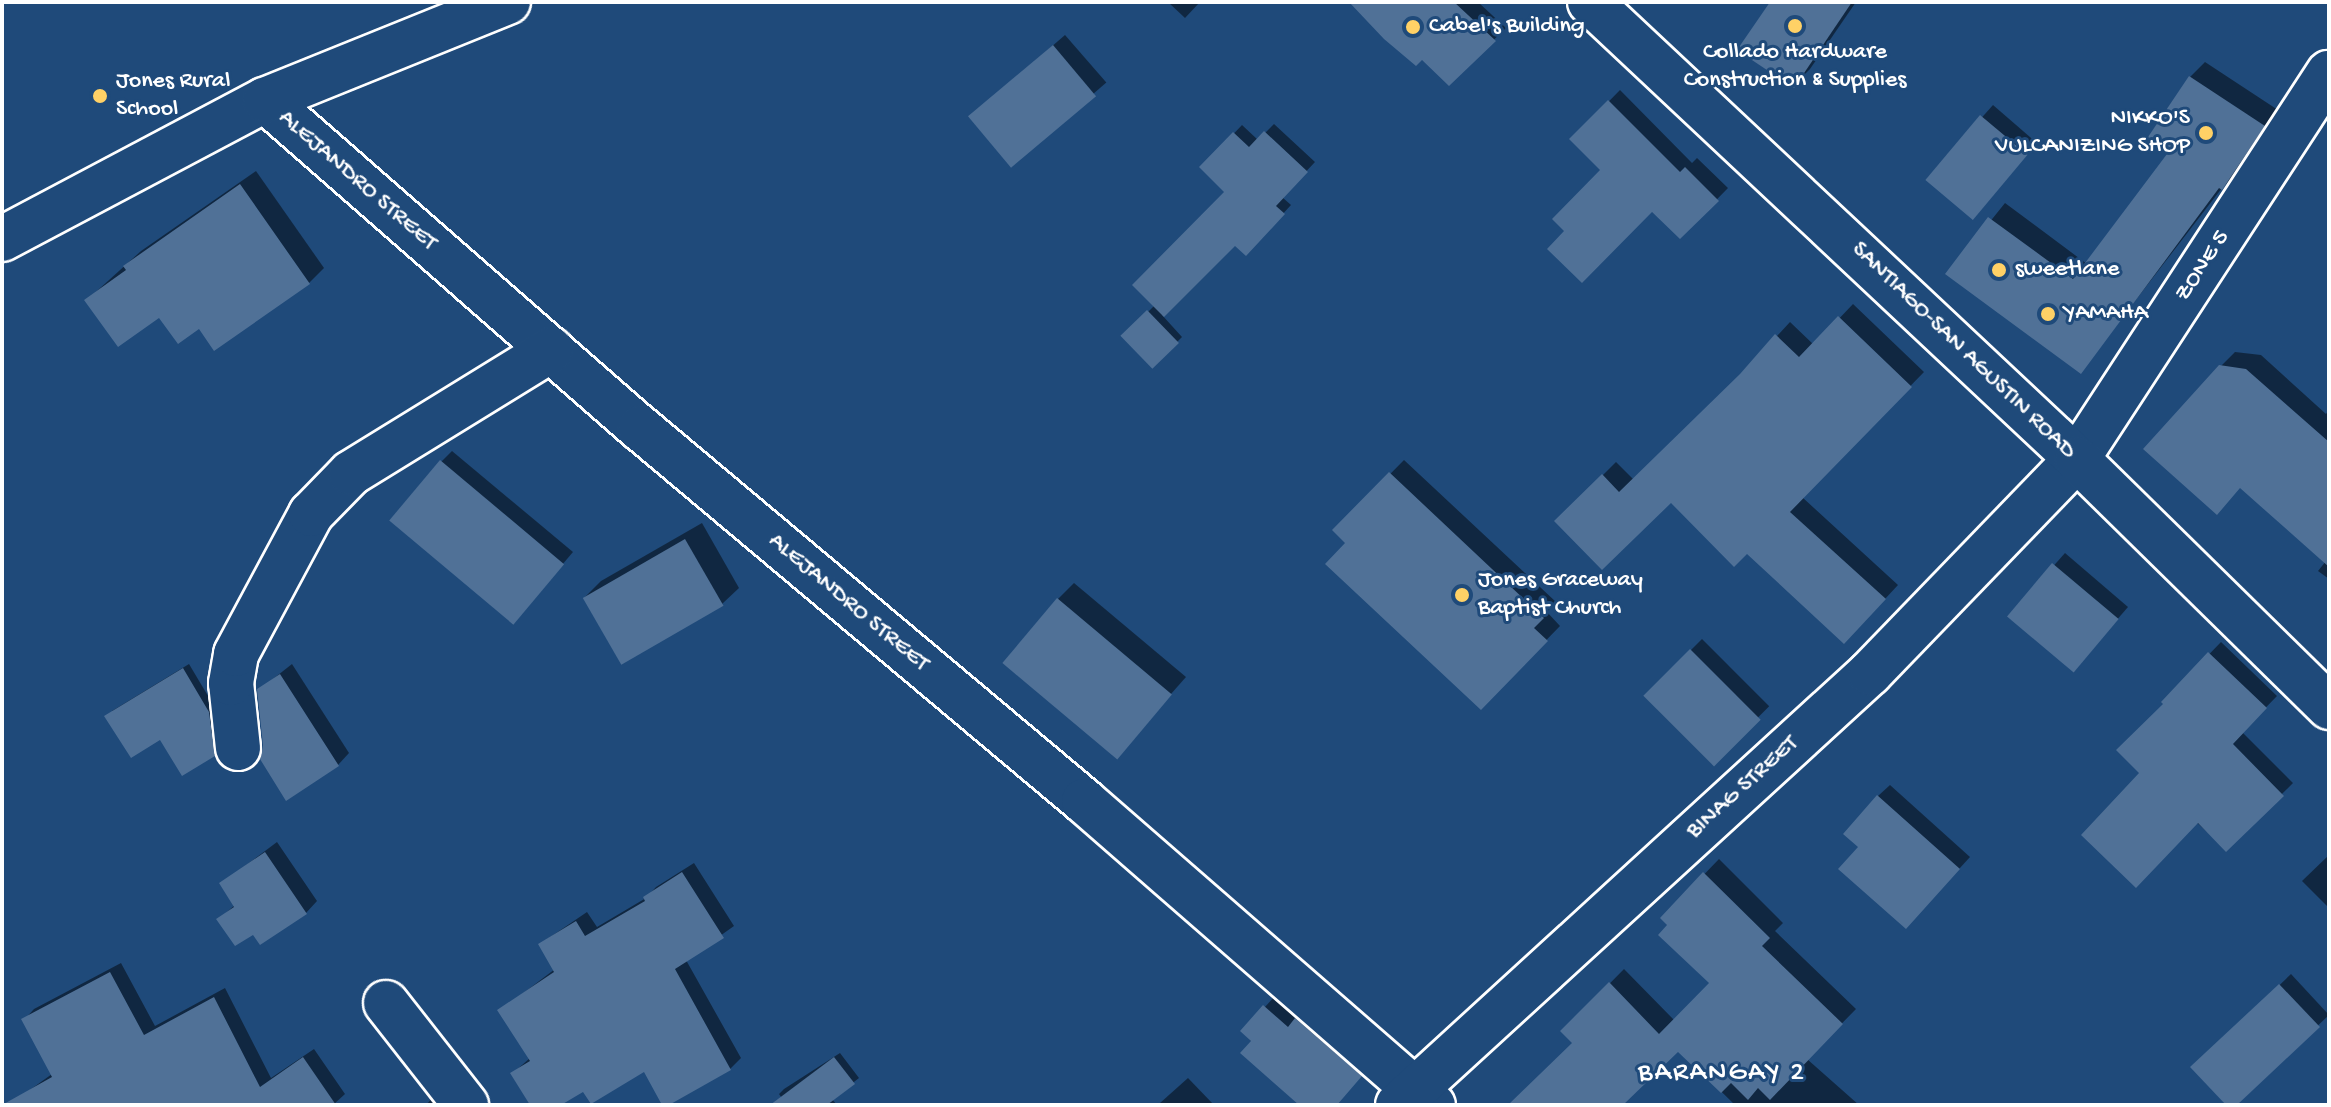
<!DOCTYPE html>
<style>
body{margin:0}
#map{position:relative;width:2331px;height:1107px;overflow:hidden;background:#1f4a7a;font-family:"Gochi Hand",sans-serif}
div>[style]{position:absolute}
.shadow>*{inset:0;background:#0007;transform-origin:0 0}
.building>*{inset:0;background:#507197;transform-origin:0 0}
.roads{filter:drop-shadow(2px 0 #fff) drop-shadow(-2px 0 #fff) drop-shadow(0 2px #fff) drop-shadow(0 -2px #fff)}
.street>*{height:44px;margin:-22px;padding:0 22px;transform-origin:22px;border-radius:22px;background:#1f4a7a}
.secondary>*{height:44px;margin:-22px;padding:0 22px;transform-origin:22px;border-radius:22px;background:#1f4a7a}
.dots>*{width:22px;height:22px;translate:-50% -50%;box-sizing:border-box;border:4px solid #1f4a7a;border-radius:50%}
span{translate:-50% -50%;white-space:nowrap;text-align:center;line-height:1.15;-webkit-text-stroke:6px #1f4a7a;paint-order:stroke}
.poi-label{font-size:24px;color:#fff}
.left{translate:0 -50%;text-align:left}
.right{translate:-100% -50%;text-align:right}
.street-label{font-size:24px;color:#fff}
.quarter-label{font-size:28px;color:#fff;letter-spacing:2px}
.frame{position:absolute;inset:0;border:4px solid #fff;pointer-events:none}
</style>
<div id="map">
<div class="shadow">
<i style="clip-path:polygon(1168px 2px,1200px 2px,1185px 18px)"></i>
<i style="clip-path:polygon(1356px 2px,1478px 2px,1506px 28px,1449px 83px)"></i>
<i style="clip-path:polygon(1772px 2px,1856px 2px,1810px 69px,1793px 86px)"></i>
<i style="left:1065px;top:35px;width:63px;height:109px;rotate:49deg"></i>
<i style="clip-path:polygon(2205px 62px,2278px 110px,2237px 173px,2222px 188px,2081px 371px,1948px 274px,2005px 203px,2087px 264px,2170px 153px,2149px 140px,2190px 77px)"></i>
<i style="clip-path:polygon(1620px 90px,1692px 163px,1697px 158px,1728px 188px,1680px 237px,1572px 139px)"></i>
<i style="clip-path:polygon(1993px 105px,2037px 143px,1982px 205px,1927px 179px)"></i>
<i style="clip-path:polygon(1274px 124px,1315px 162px,1282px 197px,1291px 205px,1254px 245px,1235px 244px,1162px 315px,1182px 337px,1153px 366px,1124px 336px,1155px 305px,1227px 191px,1202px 167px,1242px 125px,1258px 140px)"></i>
<i style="clip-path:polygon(256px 171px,324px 268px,309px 283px,199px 326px,87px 300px,141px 251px)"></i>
<i style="clip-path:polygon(1853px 304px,1924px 372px,1802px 497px,1898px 585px,1858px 628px,1671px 500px,1557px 521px,1616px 462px,1634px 480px,1743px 373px,1790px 322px,1814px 345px)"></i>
<i style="clip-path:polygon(2235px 352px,2261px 355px,2326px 414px,2329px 410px,2329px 579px,2318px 571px,2326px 561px,2220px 367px)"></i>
<i style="clip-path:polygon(452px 451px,573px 552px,522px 612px,441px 462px)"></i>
<i style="clip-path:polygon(1404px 460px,1556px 602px,1547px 612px,1560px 626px,1481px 707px,1335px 530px)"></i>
<i style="clip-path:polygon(702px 523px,739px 588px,722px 604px,622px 662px,584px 598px,601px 581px)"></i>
<i style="clip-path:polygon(2065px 553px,2128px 607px,2083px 659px,2009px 616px)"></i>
<i style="clip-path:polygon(1074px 583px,1186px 677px,1116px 756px,1058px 599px)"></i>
<i style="left:1702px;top:639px;width:95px;height:81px;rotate:45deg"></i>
<i style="clip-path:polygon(2221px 642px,2277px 696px,2242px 732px,2293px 783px,2226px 849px,2142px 773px,2166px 704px,2163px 702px)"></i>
<i style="clip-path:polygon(189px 664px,214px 706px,219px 749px,214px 754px,161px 737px,112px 711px)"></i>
<i style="clip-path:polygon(292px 664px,349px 753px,338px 765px,265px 745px,259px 690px)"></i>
<i style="clip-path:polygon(1890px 785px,1970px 857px,1917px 915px,1861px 847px,1878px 796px)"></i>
<i style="clip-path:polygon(277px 842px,317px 901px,306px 913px,254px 932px,219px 919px,235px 905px,221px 884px)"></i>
<i style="clip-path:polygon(2329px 855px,2329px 908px,2302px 881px)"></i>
<i style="clip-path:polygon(1719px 859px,1783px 923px,1775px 931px,1856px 1009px,1807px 1059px,1859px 1105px,1735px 1105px,1678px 1049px,1621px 1105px,1510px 1105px,1574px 1043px,1563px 1031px,1624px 969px,1675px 1021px,1712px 983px,1662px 918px)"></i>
<i style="clip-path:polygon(694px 863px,734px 926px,686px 960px,741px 1058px,730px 1069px,665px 1105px,644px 1070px,584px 1089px,557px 1105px,532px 1105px,513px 1073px,530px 1058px,513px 1001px,555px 969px,540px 944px,587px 912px,597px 927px,646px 898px,656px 887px)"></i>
<i style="clip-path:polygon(121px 963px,155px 1026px,225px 988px,271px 1078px,314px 1049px,345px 1094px,333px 1105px,34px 1105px,27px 1092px,52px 1074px,24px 1020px,34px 1009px)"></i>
<i style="clip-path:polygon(2291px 974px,2329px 1015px,2234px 1105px,2229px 1105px,2193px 1068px)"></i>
<i style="clip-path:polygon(1276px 995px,1372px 1064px,1335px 1105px,1302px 1105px,1243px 1031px)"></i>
<i style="clip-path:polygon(840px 1053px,859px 1078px,832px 1099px,837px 1105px,787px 1105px,779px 1094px,784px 1089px)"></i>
<i style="clip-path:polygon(1188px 1078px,1214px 1105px,1158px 1105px,1160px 1103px)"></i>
<i style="clip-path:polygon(436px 1094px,447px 1105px,426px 1105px)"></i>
</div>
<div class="building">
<i style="clip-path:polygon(1349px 2px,1454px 2px,1496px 41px,1449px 86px,1422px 60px,1416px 66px,1384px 39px)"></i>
<i style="clip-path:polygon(1770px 2px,1852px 2px,1794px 88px,1737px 50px)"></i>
<i style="left:1053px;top:45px;width:67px;height:111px;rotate:50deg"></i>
<i style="clip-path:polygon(2189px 76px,2265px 126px,2222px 190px,2219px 188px,2081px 374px,1945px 274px,1988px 217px,2073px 279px,2167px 154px,2146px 140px)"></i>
<i style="clip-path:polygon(1608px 100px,1680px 172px,1685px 167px,1719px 201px,1680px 239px,1652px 212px,1582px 283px,1547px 249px,1564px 231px,1552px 219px,1600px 170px,1569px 139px)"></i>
<i style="left:1980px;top:115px;width:62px;height:85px;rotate:40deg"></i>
<i style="clip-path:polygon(1264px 131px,1308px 172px,1276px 206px,1285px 214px,1246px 256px,1235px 246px,1164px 317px,1132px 285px,1224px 192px,1199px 167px,1233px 132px,1249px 147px)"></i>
<i style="clip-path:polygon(240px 184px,310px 284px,214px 351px,199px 329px,178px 344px,159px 318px,118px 347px,84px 300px,126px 270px,123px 266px)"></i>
<i style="left:1147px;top:310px;width:46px;height:37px;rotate:46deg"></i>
<i style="clip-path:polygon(1838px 316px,1912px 387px,1790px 512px,1886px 599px,1844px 644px,1747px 554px,1734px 567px,1671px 503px,1602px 570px,1554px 521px,1602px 474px,1619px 492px,1740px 374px,1775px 334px,1799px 357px)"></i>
<i style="clip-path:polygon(2219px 365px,2246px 369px,2329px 442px,2329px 567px,2240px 488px,2217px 515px,2143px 449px)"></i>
<i style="left:440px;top:460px;width:162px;height:79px;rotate:40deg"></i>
<i style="clip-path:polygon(1389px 472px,1544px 618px,1534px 628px,1548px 641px,1481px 710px,1325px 564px,1345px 543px,1332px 530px)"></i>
<i style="left:685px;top:539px;width:77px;height:118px;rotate:60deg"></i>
<i style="left:2052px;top:563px;width:87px;height:70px;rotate:40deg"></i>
<i style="left:1057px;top:598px;width:150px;height:85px;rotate:40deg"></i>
<i style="left:1690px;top:649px;width:100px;height:66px;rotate:45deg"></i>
<i style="clip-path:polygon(2208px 652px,2267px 708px,2233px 744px,2284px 796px,2226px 852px,2198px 823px,2136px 888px,2081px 835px,2139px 773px,2116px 750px,2163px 704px,2161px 702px)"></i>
<i style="clip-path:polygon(183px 668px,209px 712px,215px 756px,182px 776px,160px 740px,131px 758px,104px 716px)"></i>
<i style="clip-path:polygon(280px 674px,339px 766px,286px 801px,260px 759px,263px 745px,257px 689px)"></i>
<i style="clip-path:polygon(1877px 795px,1960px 869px,1906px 929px,1838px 869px,1858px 847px,1843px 834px)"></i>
<i style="clip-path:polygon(265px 852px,307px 914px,260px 945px,253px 935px,235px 946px,216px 919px,234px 907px,219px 883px)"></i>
<i style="clip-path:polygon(682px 872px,724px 938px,675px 969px,731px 1070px,669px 1105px,662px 1105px,644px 1072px,591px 1104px,583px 1092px,561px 1105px,530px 1105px,510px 1073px,530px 1061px,497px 1010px,554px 972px,538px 944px,576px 921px,585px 936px,645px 901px,643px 897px)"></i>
<i style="clip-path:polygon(1703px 872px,1770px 938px,1762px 946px,1843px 1024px,1770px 1100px,1758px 1088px,1748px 1100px,1731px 1083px,1721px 1093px,1678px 1052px,1623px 1105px,1508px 1105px,1572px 1043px,1560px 1031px,1609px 982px,1659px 1034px,1709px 983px,1658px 935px,1667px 925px,1660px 918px)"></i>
<i style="clip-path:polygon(110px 972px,144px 1035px,214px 997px,260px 1087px,303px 1057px,336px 1105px,2px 1105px,52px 1077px,21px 1019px)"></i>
<i style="clip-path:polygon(2279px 984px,2320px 1027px,2237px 1105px,2226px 1105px,2190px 1067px)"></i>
<i style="clip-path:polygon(1263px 1005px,1288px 1027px,1295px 1018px,1362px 1076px,1337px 1105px,1299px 1105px,1240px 1053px,1251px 1041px,1240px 1031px)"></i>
<i style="clip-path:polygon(834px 1057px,855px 1084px,827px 1105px,770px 1105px)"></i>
</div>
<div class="roads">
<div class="street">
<i style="left:265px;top:100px;width:498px;rotate:41.2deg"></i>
<i style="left:640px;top:428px;width:580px;rotate:40.03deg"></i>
<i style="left:1084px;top:801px;width:463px;rotate:41.1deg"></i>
<i style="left:2px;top:239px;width:297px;rotate:-27.9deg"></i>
<i style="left:265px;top:100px;width:262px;rotate:-22deg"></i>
<i style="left:238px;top:748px;width:65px;rotate:-96.1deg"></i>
<i style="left:231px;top:683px;width:29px;rotate:-80deg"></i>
<i style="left:236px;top:654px;width:159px;rotate:-61.8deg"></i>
<i style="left:311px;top:514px;width:57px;rotate:-45.7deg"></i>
<i style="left:351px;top:473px;width:235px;rotate:-31.6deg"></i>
<i style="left:386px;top:1003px;width:130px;rotate:51.9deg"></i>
<i style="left:1398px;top:1105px;width:640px;rotate:-42.47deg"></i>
<i style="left:1870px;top:673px;width:298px;rotate:-46deg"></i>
<i style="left:2077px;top:459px;width:461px;rotate:-56.9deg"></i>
</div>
<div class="secondary">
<i style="left:1590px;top:2px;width:668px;rotate:43.18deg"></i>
<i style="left:2077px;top:459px;width:354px;rotate:44.5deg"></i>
</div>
</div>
<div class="dots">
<i style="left:1795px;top:26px;background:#ffd166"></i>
<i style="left:1413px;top:27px;background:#ffd166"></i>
<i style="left:100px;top:96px;background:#ffd166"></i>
<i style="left:2206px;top:133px;background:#ffd166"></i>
<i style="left:1999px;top:270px;background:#ffd166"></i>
<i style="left:2048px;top:314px;background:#ffd166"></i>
<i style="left:1462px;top:595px;background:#ffd166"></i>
</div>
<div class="poi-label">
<span class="left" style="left:1429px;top:27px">Cabel's Building</span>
<span style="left:1795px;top:67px">Collado Hardware<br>Construction &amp; Supplies</span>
<span class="left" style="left:116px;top:96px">Jones Rural<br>School</span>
<span class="right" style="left:2190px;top:133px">NIKKO'S<br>VULCANIZING SHOP</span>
<span class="left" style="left:2015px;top:270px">sweetlane</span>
<span class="left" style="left:2064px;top:314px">YAMAHA</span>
<span class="left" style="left:1478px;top:595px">Jones Graceway<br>Baptist Church</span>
</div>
<div class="street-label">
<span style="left:357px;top:181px;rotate:41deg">ALEJANDRO STREET</span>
<span style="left:2203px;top:266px;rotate:-57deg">ZONE 5</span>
<span style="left:1963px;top:351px;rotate:44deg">SANTIAGO-SAN AGUSTIN ROAD</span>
<span style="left:848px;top:603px;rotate:40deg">ALEJANDRO STREET</span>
<span style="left:1743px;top:788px;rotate:-42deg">BINAG STREET</span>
</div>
<div class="quarter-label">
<span style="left:1722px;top:1074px">BARANGAY 2</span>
</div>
<div class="frame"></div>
</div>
